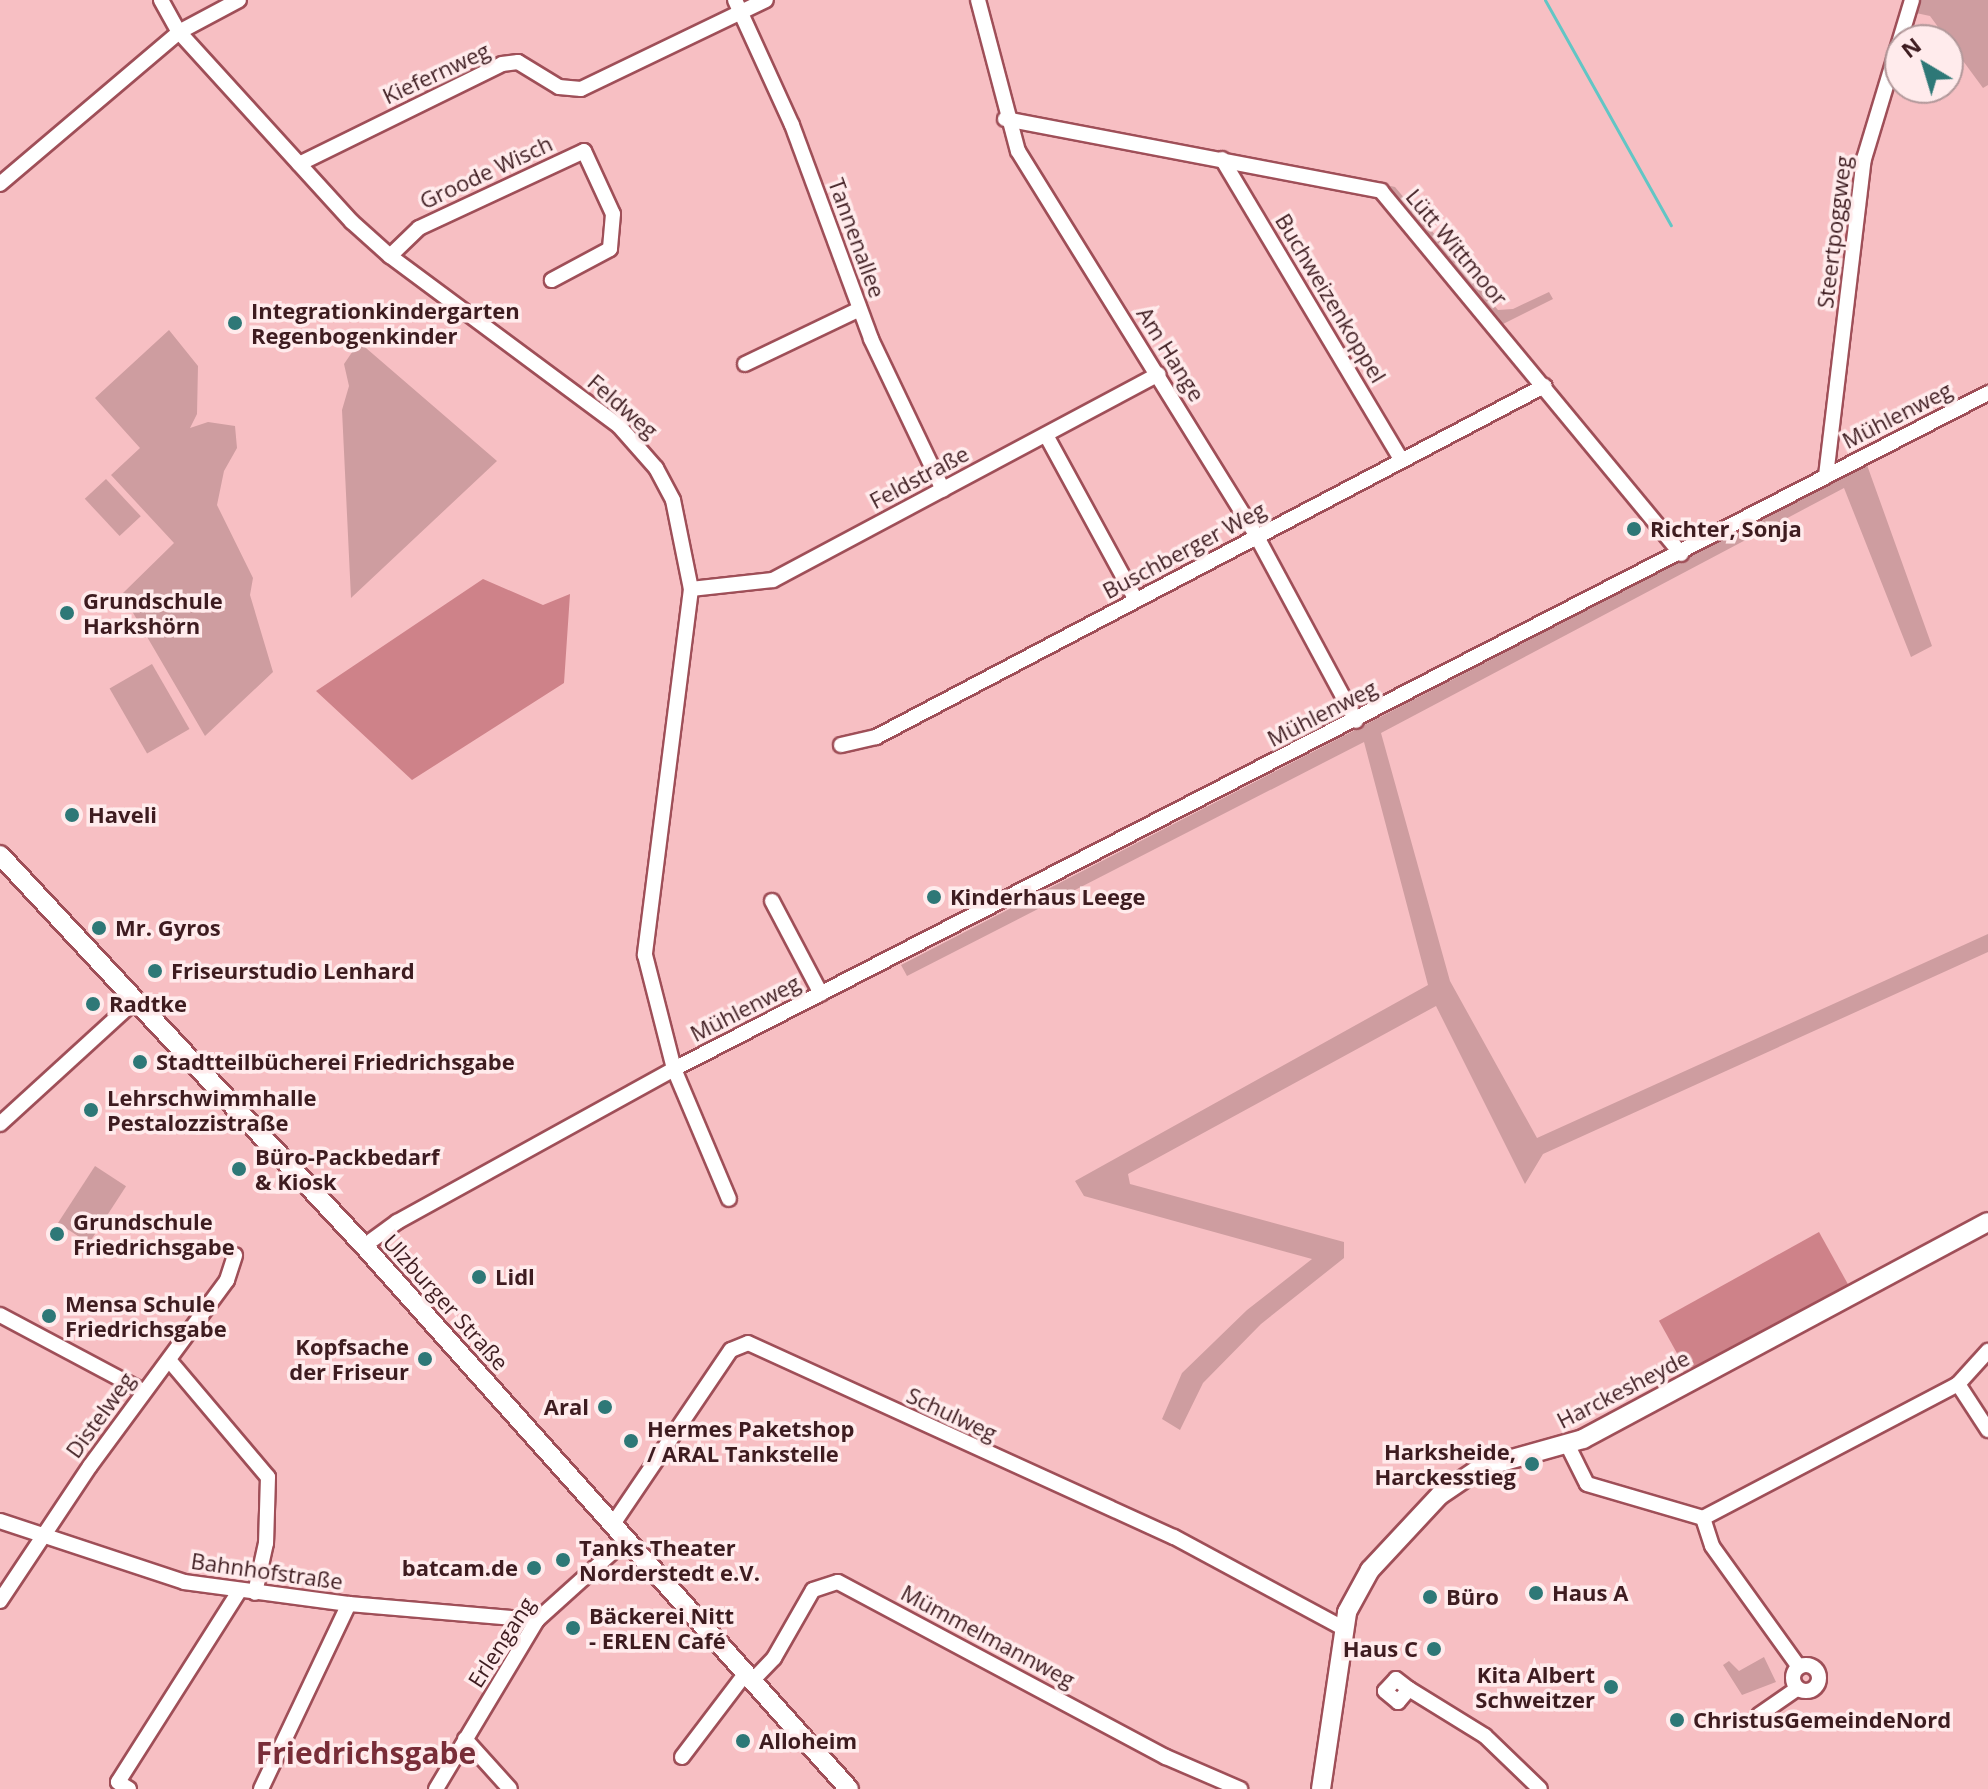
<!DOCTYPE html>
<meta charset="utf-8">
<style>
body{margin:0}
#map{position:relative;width:1988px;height:1789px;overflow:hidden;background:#f7bfc3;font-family:"Open Sans",sans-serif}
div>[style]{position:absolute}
.green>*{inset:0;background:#ce9da0;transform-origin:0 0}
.forest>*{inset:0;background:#ce8289;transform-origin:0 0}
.stream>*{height:3px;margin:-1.5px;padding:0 1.5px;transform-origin:1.5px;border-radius:1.5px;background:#62c6c5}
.roads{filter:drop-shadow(2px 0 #9f4f58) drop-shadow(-2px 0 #9f4f58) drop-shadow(0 2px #9f4f58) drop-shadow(0 -2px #9f4f58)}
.street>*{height:14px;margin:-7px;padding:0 7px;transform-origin:7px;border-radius:7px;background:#fff}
.street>.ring{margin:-7px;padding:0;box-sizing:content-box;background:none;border:14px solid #fff;border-radius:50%}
.secondary>*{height:18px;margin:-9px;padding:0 9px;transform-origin:9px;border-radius:9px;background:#fff}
.dots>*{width:22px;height:22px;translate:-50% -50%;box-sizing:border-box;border:4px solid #ffebec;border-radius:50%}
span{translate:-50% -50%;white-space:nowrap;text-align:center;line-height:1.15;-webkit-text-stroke:7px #ffebec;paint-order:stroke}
.street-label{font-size:22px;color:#3e1c20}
.poi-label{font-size:22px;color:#3e1c20;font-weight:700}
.left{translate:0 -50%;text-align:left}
.right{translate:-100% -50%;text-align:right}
.district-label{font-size:30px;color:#792d38;font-weight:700}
.north{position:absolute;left:1884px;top:24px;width:80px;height:80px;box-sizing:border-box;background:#ffebec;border:2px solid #b2989a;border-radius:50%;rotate:322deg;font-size:22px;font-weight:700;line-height:32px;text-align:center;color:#3e1c20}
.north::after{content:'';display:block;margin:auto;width:28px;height:36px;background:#2e7877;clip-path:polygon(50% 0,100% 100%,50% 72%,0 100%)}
</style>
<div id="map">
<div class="green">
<i style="clip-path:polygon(1920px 0,1988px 0,1988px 85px,1983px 88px,1930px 16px,1916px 13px)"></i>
<i style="clip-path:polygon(1382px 184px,1395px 187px,1498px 310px,1513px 309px,1549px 292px,1553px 299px,1501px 325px)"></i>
<i style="clip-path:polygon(169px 330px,198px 366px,197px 414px,190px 428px,208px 422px,235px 426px,237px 448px,224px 471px,217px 505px,253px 578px,250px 595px,273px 672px,205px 736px,122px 594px,174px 543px,111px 475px,140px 448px,95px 398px)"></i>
<i style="clip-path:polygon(359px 342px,497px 461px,351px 598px,342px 410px,349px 386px,344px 364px)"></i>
<i style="clip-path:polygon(1867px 465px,1932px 646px,1911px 657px,1844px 488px,1381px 733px,1450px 981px,1537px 1138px,1988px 934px,1988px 952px,1543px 1154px,1525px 1184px,1436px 1006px,1128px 1174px,1130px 1184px,1344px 1242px,1344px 1258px,1261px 1324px,1203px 1383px,1180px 1430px,1162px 1419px,1182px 1373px,1247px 1310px,1312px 1259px,1084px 1196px,1075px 1181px,1428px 985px,1364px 742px,907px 976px,901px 965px)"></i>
<i style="left:106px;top:479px;width:51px;height:29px;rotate:47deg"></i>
<i style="left:152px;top:664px;width:75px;height:49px;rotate:60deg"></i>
<i style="left:95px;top:1166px;width:37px;height:68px;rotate:33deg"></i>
<i style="clip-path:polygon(1764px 1657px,1776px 1682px,1742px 1695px,1723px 1665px,1729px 1661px,1739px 1671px)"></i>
</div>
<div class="forest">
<i style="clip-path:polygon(483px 579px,543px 605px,570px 594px,564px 683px,412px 780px,316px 691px)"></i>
<i style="left:1819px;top:1232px;width:63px;height:183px;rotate:61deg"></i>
</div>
<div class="stream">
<i style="left:1545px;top:0;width:258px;rotate:60.8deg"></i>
</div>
<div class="roads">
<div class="street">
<i style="left:161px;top:0;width:37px;rotate:61deg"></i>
<i style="left:179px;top:32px;width:257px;rotate:47.7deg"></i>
<i style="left:352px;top:222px;width:51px;rotate:41.8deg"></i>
<i style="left:390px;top:256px;width:285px;rotate:36.6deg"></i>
<i style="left:619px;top:426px;width:56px;rotate:48.6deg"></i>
<i style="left:656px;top:468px;width:36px;rotate:62deg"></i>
<i style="left:673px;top:500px;width:91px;rotate:78.6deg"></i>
<i style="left:691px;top:589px;width:369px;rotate:97.2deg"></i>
<i style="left:645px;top:955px;width:118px;rotate:75.7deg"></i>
<i style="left:674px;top:1069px;width:141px;rotate:67.1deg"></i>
<i style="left:735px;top:0;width:137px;rotate:65.5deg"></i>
<i style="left:792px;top:125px;width:228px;rotate:69.7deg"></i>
<i style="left:871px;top:339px;width:167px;rotate:64.5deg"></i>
<i style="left:978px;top:0;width:156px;rotate:75.2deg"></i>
<i style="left:1018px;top:151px;width:452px;rotate:58.2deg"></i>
<i style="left:1256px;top:535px;width:211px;rotate:61.7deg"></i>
<i style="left:1005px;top:119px;width:383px;rotate:10.8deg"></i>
<i style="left:1381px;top:191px;width:471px;rotate:50.4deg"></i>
<i style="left:1222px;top:159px;width:349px;rotate:59.2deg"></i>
<i style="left:299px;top:164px;width:226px;rotate:-26.2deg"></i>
<i style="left:502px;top:64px;width:16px;rotate:-7deg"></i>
<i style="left:518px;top:62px;width:48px;rotate:31.4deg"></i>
<i style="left:559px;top:87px;width:22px;rotate:5deg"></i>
<i style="left:581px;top:89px;width:205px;rotate:-25.7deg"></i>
<i style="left:0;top:184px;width:235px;rotate:-40.3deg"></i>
<i style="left:179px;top:32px;width:68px;rotate:-28.1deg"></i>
<i style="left:390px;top:256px;width:40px;rotate:-44deg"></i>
<i style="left:419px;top:228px;width:182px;rotate:-25deg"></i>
<i style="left:584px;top:151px;width:69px;rotate:65.3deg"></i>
<i style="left:613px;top:214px;width:35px;rotate:95deg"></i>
<i style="left:610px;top:249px;width:66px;rotate:151.9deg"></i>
<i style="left:745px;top:364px;width:127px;rotate:-25.6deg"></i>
<i style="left:1046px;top:435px;width:188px;rotate:61.4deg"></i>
<i style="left:1826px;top:476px;width:319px;rotate:-83.2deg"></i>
<i style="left:1864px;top:159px;width:166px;rotate:-73.2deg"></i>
<i style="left:691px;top:589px;width:82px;rotate:-6.3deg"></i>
<i style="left:773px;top:580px;width:437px;rotate:-28.1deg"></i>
<i style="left:841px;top:745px;width:36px;rotate:-13deg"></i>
<i style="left:876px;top:737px;width:755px;rotate:-27.72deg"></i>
<i style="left:772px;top:901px;width:105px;rotate:62.2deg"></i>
<i style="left:0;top:1124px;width:184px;rotate:-42.4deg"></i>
<i style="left:364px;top:1246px;width:41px;rotate:-36deg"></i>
<i style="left:397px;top:1222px;width:316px;rotate:-28.9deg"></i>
<i style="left:674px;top:1069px;width:1478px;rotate:-27.22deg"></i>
<i style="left:0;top:1315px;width:162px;rotate:28deg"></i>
<i style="left:169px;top:1360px;width:153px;rotate:49.8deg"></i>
<i style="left:268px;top:1477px;width:66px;rotate:91.7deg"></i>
<i style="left:266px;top:1543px;width:51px;rotate:102.4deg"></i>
<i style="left:1958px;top:1384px;width:55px;rotate:56.9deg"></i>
<i style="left:1568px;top:1446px;width:42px;rotate:63.4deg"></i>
<i style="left:1587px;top:1484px;width:121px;rotate:16.3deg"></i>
<i style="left:1703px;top:1518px;width:288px;rotate:-27.7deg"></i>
<i style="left:1958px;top:1384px;width:45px;rotate:-47.7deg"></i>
<i style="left:1703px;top:1518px;width:29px;rotate:72deg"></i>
<i style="left:1712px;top:1546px;width:149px;rotate:54.3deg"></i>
<i style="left:0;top:1521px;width:194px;rotate:18.3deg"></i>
<i style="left:184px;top:1582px;width:166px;rotate:7.6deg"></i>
<i style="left:349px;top:1604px;width:189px;rotate:4.9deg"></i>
<i style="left:613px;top:1524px;width:210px;rotate:-55.9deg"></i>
<i style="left:731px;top:1350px;width:18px;rotate:-22deg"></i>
<i style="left:748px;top:1343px;width:468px;rotate:24.5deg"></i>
<i style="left:1174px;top:1537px;width:192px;rotate:28.3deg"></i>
<i style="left:0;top:1601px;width:162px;rotate:-56.3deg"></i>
<i style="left:90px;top:1466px;width:231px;rotate:-53.6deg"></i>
<i style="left:227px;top:1280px;width:26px;rotate:-72deg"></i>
<i class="ring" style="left:1793px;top:1665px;width:12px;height:12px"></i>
<i style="left:1396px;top:1679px;width:16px;rotate:38deg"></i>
<i style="left:1409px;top:1689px;width:17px;rotate:130deg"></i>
<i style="left:1398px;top:1702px;width:17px;rotate:-140deg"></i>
<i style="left:1385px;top:1691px;width:16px;rotate:-47deg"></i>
<i style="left:752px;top:1681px;width:32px;rotate:-46deg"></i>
<i style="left:774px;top:1658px;width:78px;rotate:-60.2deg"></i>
<i style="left:813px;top:1590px;width:26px;rotate:-18deg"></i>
<i style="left:838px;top:1582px;width:372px;rotate:28.1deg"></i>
<i style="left:1166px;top:1757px;width:81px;rotate:23.4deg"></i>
<i style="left:1409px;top:1689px;width:89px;rotate:31.7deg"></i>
<i style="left:1485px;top:1736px;width:76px;rotate:43.9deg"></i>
<i style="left:1759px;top:1715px;width:47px;rotate:-34.7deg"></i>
<i style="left:465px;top:1739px;width:67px;rotate:48deg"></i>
<i style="left:682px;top:1757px;width:104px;rotate:-52.8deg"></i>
<i style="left:129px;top:1789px;width:13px;rotate:-148deg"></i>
<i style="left:118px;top:1782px;width:226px;rotate:-57.6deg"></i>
<i style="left:261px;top:1789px;width:205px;rotate:-64.6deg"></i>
<i style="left:436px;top:1789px;width:197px;rotate:-59.1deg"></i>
<i style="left:537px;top:1620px;width:121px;rotate:-42deg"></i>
</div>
<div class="secondary">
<i style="left:0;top:855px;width:534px;rotate:47.05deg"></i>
<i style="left:364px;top:1246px;width:728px;rotate:48.23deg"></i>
<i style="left:1321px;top:1789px;width:179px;rotate:-81.6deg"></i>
<i style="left:1347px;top:1612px;width:48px;rotate:-61.3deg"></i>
<i style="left:1370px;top:1570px;width:103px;rotate:-47deg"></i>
<i style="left:1440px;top:1495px;width:48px;rotate:-34deg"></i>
<i style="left:1480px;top:1468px;width:107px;rotate:-15.7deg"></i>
<i style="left:1583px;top:1439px;width:459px;rotate:-28.2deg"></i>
</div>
</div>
<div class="dots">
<i style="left:235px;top:323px;background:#2e7877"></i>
<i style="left:1634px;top:529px;background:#2e7877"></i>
<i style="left:67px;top:613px;background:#2e7877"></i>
<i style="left:72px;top:815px;background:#2e7877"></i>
<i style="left:934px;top:897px;background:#2e7877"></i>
<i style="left:99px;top:928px;background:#2e7877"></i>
<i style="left:155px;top:971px;background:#2e7877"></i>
<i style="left:93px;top:1004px;background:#2e7877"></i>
<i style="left:140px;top:1062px;background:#2e7877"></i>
<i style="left:91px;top:1110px;background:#2e7877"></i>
<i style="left:239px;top:1169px;background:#2e7877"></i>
<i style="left:57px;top:1234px;background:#2e7877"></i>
<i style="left:479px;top:1277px;background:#2e7877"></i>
<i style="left:49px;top:1316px;background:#2e7877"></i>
<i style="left:425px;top:1359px;background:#2e7877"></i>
<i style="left:605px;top:1407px;background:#2e7877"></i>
<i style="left:631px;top:1441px;background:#2e7877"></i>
<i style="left:1532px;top:1464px;background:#2e7877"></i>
<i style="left:563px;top:1560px;background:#2e7877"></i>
<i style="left:534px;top:1568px;background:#2e7877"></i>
<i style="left:1536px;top:1593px;background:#2e7877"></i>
<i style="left:1430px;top:1597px;background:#2e7877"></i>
<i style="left:573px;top:1628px;background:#2e7877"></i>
<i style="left:1434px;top:1649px;background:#2e7877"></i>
<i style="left:1611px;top:1687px;background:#2e7877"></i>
<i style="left:1677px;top:1720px;background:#2e7877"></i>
<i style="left:743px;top:1741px;background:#2e7877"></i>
</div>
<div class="street-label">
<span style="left:436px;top:73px;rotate:-25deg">Kiefernweg</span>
<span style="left:486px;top:172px;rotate:-25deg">Groode Wisch</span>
<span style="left:1834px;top:232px;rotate:-83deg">Steertpoggweg</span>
<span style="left:857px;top:238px;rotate:70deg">Tannenallee</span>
<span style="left:1457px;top:247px;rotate:50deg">Lütt Wittmoor</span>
<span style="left:1331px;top:298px;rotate:59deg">Buchweizenkoppel</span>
<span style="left:1171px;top:354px;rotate:58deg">Am Hange</span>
<span style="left:623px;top:406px;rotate:41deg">Feldweg</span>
<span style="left:1897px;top:415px;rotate:-27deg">Mühlenweg</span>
<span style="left:919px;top:477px;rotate:-28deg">Feldstraße</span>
<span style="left:1184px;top:550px;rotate:-28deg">Buschberger Weg</span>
<span style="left:1322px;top:713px;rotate:-27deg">Mühlenweg</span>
<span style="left:745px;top:1008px;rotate:-27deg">Mühlenweg</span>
<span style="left:446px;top:1302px;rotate:48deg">Ulzburger Straße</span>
<span style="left:1623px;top:1389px;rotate:-27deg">Harckesheyde</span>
<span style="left:952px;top:1414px;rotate:25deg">Schulweg</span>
<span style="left:100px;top:1415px;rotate:-54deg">Distelweg</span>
<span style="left:267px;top:1571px;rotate:8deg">Bahnhofstraße</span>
<span style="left:988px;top:1636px;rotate:28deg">Mümmelmannweg</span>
<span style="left:501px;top:1642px;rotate:-57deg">Erlengang</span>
</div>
<div class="poi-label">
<span class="left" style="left:251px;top:323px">Integrationkindergarten<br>Regenbogenkinder</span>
<span class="left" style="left:1650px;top:529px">Richter, Sonja</span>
<span class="left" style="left:83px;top:613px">Grundschule<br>Harkshörn</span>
<span class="left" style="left:88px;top:815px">Haveli</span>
<span class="left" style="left:950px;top:897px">Kinderhaus Leege</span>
<span class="left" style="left:115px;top:928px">Mr. Gyros</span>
<span class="left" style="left:171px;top:971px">Friseurstudio Lenhard</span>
<span class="left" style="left:109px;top:1004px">Radtke</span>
<span class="left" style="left:156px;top:1062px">Stadtteilbücherei Friedrichsgabe</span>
<span class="left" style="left:107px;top:1110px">Lehrschwimmhalle<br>Pestalozzistraße</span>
<span class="left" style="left:255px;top:1169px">Büro-Packbedarf<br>&amp; Kiosk</span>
<span class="left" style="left:73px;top:1234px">Grundschule<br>Friedrichsgabe</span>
<span class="left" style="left:495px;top:1277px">Lidl</span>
<span class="left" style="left:65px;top:1316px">Mensa Schule<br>Friedrichsgabe</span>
<span class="right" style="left:409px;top:1359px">Kopfsache<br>der Friseur</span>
<span class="right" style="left:589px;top:1407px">Aral</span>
<span class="left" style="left:647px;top:1441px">Hermes Paketshop<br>/ ARAL Tankstelle</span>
<span class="right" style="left:1516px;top:1464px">Harksheide,<br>Harckesstieg</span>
<span class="left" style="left:579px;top:1560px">Tanks Theater<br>Norderstedt e.V.</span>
<span class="right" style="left:518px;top:1568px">batcam.de</span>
<span class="left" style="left:1552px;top:1593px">Haus A</span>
<span class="left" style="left:1446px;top:1597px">Büro</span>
<span class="left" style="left:589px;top:1628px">Bäckerei Nitt<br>- ERLEN Café</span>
<span class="right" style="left:1418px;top:1649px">Haus C</span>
<span class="right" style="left:1595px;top:1687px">Kita Albert<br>Schweitzer</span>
<span class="left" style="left:1693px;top:1720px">ChristusGemeindeNord</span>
<span class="left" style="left:759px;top:1741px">Alloheim</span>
</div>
<div class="district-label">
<span style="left:366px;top:1753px">Friedrichsgabe</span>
</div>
<div class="north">N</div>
</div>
